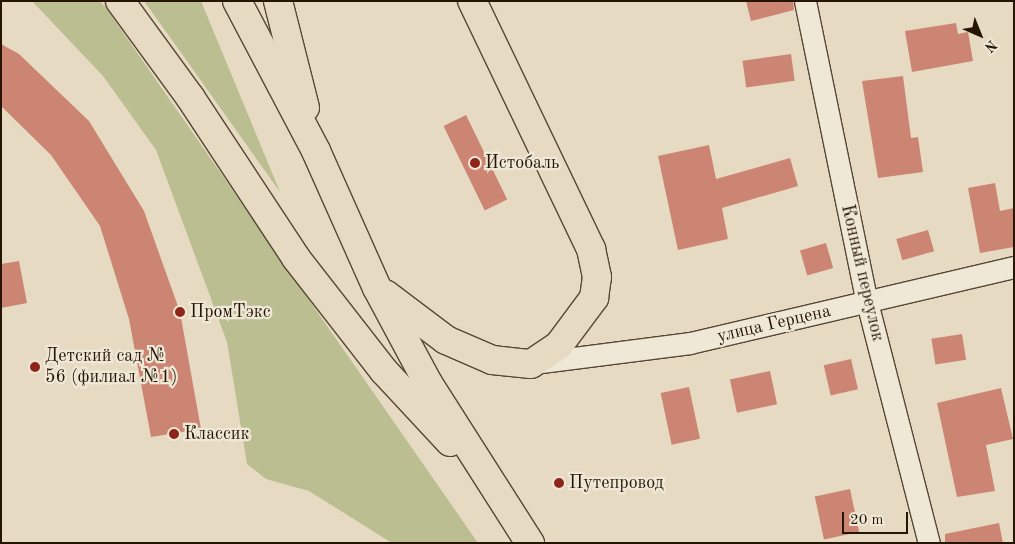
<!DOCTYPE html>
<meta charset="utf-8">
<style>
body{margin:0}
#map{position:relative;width:1015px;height:544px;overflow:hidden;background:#e6dbc2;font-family:"Old Standard TT",serif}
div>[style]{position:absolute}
.green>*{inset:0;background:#babe90}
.building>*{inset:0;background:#cc8573;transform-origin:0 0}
.roads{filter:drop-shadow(1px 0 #574634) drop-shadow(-1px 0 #574634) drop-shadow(0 1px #574634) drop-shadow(0 -1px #574634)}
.street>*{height:21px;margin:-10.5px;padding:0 10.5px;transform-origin:10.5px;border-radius:10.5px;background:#efe8d7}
.primary>*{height:28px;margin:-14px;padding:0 14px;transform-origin:14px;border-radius:14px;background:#e6dbc2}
.dots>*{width:14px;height:14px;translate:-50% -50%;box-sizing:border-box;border:2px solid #efe8d7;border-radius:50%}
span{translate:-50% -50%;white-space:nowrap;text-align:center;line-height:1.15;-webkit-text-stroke:4.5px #efe8d7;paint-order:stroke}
.poi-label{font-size:18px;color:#271504}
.left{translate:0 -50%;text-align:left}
.street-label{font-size:18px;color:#271504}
.frame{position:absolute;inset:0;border:2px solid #271504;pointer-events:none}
.north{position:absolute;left:955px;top:10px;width:50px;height:50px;-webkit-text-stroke:4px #efe8d7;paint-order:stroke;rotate:136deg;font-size:14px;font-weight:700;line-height:20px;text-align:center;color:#271504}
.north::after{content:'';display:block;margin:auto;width:18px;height:22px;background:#271504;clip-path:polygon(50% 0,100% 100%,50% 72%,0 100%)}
.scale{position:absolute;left:842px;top:512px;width:66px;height:22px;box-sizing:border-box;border:2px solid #271504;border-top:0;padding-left:6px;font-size:15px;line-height:18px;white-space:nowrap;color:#271504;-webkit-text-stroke:4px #efe8d7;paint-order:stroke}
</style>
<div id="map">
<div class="green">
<i style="clip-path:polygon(32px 1px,100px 1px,106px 8px,478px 543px,392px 543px,309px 491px,266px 479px,247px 464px,227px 342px,156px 150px,103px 76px)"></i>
<i style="clip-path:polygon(144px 1px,201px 1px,280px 192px,182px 54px)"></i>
</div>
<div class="building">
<i style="clip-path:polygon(746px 1px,793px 1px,794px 10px,751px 21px)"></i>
<i style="clip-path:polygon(956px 23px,958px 34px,968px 32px,973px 61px,912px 72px,905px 31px)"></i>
<i style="clip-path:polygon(1px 44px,19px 54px,89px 121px,144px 211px,180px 312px,201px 429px,151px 437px,129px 319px,100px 226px,51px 155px,1px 106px)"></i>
<i style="left:791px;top:54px;width:27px;height:49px;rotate:82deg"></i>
<i style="clip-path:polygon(903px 76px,911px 138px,918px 137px,923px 172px,878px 178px,862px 81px)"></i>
<i style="left:466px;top:115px;width:94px;height:25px;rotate:64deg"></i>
<i style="clip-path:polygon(709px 145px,716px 179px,790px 158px,798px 186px,722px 208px,728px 239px,678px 250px,658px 156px)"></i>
<i style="clip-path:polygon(995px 183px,1000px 211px,1014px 208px,1014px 247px,980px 253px,968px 188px)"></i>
<i style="left:928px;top:230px;width:22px;height:33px;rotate:74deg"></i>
<i style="left:826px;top:243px;width:26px;height:27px;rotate:74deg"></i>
<i style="clip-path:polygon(19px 261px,27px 303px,1px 308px,1px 264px)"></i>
<i style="left:962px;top:334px;width:26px;height:31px;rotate:81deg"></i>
<i style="left:851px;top:359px;width:31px;height:28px;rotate:77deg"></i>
<i style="left:770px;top:371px;width:34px;height:41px;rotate:78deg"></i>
<i style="left:689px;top:387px;width:53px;height:29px;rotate:78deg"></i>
<i style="clip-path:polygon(1001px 388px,1013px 439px,986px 445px,995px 491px,957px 497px,937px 403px)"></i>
<i style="left:850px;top:489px;width:44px;height:36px;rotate:78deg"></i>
<i style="clip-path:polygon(999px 523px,1003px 543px,945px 543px,945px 534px)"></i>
</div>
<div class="roads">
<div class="street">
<i style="left:805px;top:1px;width:307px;rotate:78.4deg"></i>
<i style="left:867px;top:302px;width:249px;rotate:75.6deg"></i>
<i style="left:534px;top:363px;width:157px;rotate:-7.3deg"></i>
<i style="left:690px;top:343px;width:333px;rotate:-13.2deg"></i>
</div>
<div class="primary">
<i style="left:120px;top:1px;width:119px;rotate:53.9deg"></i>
<i style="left:190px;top:97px;width:193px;rotate:56.6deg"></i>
<i style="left:296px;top:258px;width:143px;rotate:52.1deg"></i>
<i style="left:384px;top:371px;width:97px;rotate:47.1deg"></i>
<i style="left:237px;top:1px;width:170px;rotate:62.2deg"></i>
<i style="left:316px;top:151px;width:150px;rotate:66deg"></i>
<i style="left:377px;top:288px;width:108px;rotate:61.8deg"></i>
<i style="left:428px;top:383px;width:190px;rotate:57.5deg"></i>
<i style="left:278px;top:1px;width:110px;rotate:75.8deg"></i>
<i style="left:385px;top:294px;width:76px;rotate:37deg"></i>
<i style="left:446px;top:340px;width:50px;rotate:23.5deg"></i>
<i style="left:492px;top:360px;width:39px;rotate:6deg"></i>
<i style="left:531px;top:364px;width:34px;rotate:-34deg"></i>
<i style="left:559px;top:345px;width:59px;rotate:-53.3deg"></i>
<i style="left:594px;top:298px;width:21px;rotate:-82deg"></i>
<i style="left:597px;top:277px;width:29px;rotate:-102deg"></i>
<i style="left:591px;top:249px;width:275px;rotate:-115.6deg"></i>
</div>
</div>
<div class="dots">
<i style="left:475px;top:163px;background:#8f2418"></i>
<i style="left:180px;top:312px;background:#8f2418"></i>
<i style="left:35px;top:367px;background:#8f2418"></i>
<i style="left:174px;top:434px;background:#8f2418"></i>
<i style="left:559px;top:483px;background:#8f2418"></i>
</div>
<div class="poi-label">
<span class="left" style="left:485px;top:163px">Истобаль</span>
<span class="left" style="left:190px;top:312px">ПромТэкс</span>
<span class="left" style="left:45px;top:367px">Детский сад №<br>56 (филиал №1)</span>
<span class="left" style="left:184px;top:434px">Классик</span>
<span class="left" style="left:569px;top:483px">Путепровод</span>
</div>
<div class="street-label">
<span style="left:862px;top:273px;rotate:77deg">Конный переулок</span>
<span style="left:774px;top:324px;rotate:-13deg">улица Герцена</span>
</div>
<div class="frame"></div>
<div class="north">N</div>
<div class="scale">20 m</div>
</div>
